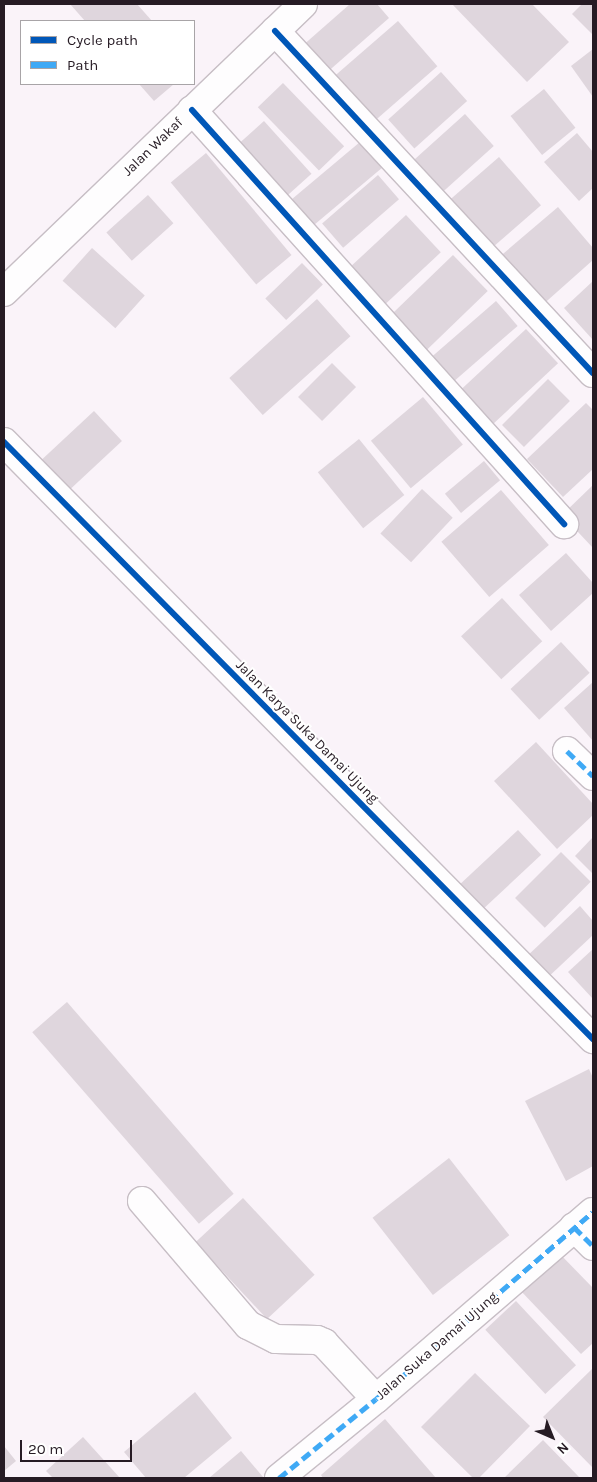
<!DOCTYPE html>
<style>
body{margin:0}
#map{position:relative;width:597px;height:1482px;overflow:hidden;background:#faf3f9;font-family:Karla,sans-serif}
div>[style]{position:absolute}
.building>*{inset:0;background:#dfd6dd;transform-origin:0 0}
.roads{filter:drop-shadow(1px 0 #c7bec5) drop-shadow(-1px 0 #c7bec5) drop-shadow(0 1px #c7bec5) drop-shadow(0 -1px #c7bec5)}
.minor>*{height:28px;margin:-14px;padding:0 14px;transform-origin:14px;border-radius:14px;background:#fefdfe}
.quiet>*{height:5px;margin-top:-2.5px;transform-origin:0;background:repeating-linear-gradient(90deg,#3fa9f5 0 10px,transparent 0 15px)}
.cycleway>*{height:6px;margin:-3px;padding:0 3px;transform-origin:3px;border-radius:3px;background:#0057b8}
span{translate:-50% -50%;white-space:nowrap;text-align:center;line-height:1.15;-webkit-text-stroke:4px #fff;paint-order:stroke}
.street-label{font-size:14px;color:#261b24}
.frame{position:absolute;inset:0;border:5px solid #261b24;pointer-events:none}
.legend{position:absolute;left:20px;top:20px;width:175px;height:65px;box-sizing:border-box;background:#fff;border:1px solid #a8a4a7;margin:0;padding:6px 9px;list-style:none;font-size:15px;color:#261b24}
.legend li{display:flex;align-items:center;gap:10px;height:25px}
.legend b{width:25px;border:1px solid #a8a4a7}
.north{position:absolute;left:527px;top:1412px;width:50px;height:50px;-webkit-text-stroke:4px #fff;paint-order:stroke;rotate:136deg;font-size:14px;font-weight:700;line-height:20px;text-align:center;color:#261b24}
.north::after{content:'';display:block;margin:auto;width:18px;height:22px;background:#261b24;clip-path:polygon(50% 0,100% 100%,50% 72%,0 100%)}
.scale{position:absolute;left:20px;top:1440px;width:112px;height:22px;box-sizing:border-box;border:2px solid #261b24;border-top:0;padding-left:6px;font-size:15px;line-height:18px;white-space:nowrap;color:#261b24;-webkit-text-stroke:4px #fff;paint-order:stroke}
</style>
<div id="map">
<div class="building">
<i style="clip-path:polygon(70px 4px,137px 4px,152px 21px,85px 21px)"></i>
<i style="clip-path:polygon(350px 4px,377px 4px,389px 18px,324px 75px,301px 47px)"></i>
<i style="clip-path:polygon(452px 4px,532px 4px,569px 42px,527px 82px)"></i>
<i style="clip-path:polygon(582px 4px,593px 4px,593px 35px,572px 14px)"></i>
<i style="left:398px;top:21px;width:60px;height:84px;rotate:49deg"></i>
<i style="clip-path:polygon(593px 49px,593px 97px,571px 66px)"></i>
<i style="left:441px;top:72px;width:39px;height:71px;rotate:48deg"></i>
<i style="left:283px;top:83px;width:88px;height:35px;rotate:46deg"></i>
<i style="clip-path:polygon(139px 84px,174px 84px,154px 101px)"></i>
<i style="left:544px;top:89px;width:50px;height:43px;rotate:51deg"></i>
<i style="left:465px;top:114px;width:43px;height:74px;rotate:48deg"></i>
<i style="left:264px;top:121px;width:71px;height:34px;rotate:48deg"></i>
<i style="clip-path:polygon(577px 133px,593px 152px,593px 188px,579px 201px,544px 162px)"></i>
<i style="left:360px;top:142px;width:34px;height:96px;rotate:50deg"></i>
<i style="left:206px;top:153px;width:133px;height:46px;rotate:50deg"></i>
<i style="left:499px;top:157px;width:64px;height:70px;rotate:49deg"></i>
<i style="left:378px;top:175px;width:32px;height:74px;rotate:49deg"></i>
<i style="left:148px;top:195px;width:38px;height:56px;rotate:48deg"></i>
<i style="clip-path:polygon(558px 207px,593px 248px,593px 260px,539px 308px,497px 259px)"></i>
<i style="left:406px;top:215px;width:51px;height:83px;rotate:47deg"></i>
<i style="left:92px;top:248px;width:71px;height:44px;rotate:42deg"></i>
<i style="left:453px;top:255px;width:50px;height:91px;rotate:46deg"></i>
<i style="left:302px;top:263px;width:30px;height:51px;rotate:46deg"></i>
<i style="clip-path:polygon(593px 281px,593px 340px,564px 308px)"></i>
<i style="left:317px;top:299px;width:50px;height:118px;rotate:48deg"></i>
<i style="left:496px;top:301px;width:33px;height:95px;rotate:49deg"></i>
<i style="left:526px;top:329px;width:47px;height:98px;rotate:47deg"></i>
<i style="left:332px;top:363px;width:34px;height:48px;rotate:45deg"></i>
<i style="left:548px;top:379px;width:31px;height:65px;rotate:45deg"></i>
<i style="left:423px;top:397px;width:62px;height:68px;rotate:50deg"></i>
<i style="clip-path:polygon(586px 403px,593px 410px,593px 469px,563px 497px,527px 459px)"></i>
<i style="left:94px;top:411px;width:41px;height:73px;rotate:47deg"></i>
<i style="left:359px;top:439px;width:72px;height:53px;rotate:51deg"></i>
<i style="left:484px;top:461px;width:25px;height:51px;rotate:50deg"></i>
<i style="clip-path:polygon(593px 485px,593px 548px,562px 515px)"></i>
<i style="left:422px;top:489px;width:42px;height:61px;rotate:43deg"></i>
<i style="left:501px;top:490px;width:73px;height:79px;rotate:49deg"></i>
<i style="clip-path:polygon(566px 553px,593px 583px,593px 593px,551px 631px,519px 595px)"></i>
<i style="left:502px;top:598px;width:59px;height:56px;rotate:47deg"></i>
<i style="left:561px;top:642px;width:42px;height:69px;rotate:47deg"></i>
<i style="clip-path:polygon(593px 682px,593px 741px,564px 708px)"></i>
<i style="clip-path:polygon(536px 742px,593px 804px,593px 815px,557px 849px,494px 781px)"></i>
<i style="left:518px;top:830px;width:34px;height:79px;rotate:47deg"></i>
<i style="clip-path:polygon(593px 837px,593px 874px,575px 856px)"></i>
<i style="left:561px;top:852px;width:42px;height:65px;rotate:45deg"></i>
<i style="clip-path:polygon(580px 906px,593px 921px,593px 935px,544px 981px,524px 959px)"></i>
<i style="clip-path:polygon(593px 949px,593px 999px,568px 972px)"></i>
<i style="left:67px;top:1002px;width:254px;height:46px;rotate:49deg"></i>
<i style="clip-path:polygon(589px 1069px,593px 1078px,593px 1166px,566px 1181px,525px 1101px)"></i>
<i style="left:449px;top:1158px;width:98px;height:97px;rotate:52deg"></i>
<i style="left:243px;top:1198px;width:105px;height:65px;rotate:47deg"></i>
<i style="clip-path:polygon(558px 1252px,593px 1288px,593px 1343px,581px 1354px,519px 1289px)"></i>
<i style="left:516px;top:1301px;width:88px;height:42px;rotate:47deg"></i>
<i style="clip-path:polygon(593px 1368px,593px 1468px,543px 1417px)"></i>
<i style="clip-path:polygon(475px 1373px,530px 1426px,479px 1478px,473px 1478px,421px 1427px)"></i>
<i style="clip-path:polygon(195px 1392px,232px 1438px,184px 1478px,146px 1478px,124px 1452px)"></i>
<i style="clip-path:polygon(385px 1419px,436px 1478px,323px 1478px,321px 1475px)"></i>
<i style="clip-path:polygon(83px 1437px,120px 1478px,53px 1478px,46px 1471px)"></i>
<i style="clip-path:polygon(543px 1440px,580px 1478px,504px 1478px)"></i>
<i style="clip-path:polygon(4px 1446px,16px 1461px,4px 1471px)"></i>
<i style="clip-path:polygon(241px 1451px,263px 1477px,209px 1478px)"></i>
</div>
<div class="roads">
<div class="minor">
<i style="left:275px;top:31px;width:467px;rotate:47.1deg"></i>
<i style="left:192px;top:110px;width:557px;rotate:48.06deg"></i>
<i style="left:4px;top:292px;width:415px;rotate:-43.9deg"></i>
<i style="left:4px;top:442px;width:839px;rotate:45.39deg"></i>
<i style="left:567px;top:751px;width:36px;rotate:44deg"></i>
<i style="left:142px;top:1201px;width:163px;rotate:49.5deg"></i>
<i style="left:248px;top:1325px;width:31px;rotate:27deg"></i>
<i style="left:276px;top:1339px;width:41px;rotate:1.4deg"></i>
<i style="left:317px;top:1340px;width:8px;rotate:23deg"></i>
<i style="left:324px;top:1343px;width:76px;rotate:47.1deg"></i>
<i style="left:574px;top:1227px;width:27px;rotate:45deg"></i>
<i style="left:279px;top:1478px;width:125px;rotate:-39.2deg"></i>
<i style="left:376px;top:1399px;width:286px;rotate:-40.8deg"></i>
</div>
</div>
<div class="quiet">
<i style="left:567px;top:751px;width:36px;rotate:44deg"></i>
<i style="left:574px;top:1227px;width:27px;rotate:45deg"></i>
<i style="left:279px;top:1478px;width:125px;rotate:-39.2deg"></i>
<i style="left:376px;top:1399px;width:286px;rotate:-40.8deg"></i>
</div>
<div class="cycleway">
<i style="left:275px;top:31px;width:467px;rotate:47.1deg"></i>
<i style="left:192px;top:110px;width:557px;rotate:48.06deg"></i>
<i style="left:4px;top:442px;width:839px;rotate:45.39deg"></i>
</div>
<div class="street-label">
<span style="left:153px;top:147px;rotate:-44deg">Jalan Wakaf</span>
<span style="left:307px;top:732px;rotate:45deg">Jalan Karya Suka Damai Ujung</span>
<span style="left:437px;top:1346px;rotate:-41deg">Jalan Suka Damai Ujung</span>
</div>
<div class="frame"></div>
<ul class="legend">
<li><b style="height:6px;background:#0057b8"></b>Cycle path</li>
<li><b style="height:6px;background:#3fa9f5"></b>Path</li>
</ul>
<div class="north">N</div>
<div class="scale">20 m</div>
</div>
